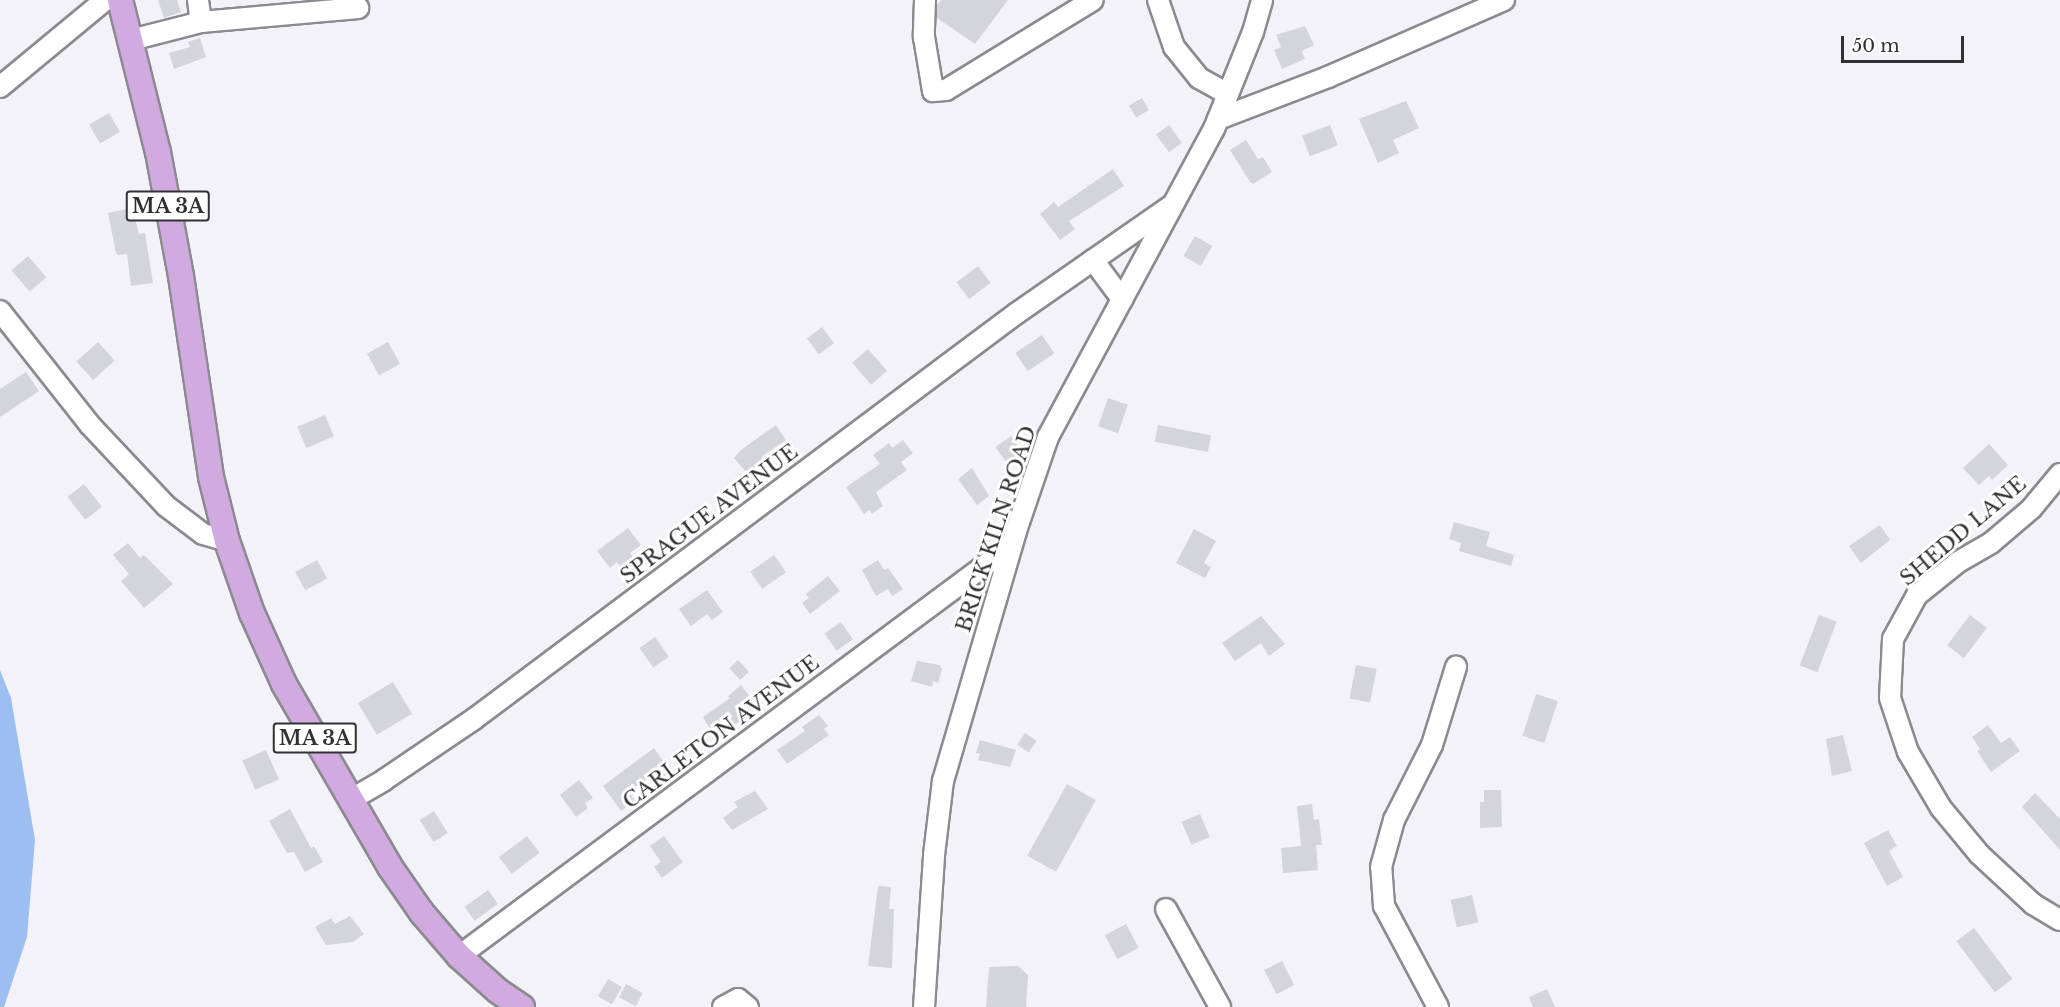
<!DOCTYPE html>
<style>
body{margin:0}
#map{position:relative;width:2060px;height:1007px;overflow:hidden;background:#f3f2f8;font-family:"Libre Baskerville",serif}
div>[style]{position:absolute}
.water>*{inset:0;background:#9dbef1}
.building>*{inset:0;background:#d3d5db;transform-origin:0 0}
.roads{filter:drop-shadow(2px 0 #8b8a90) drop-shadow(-2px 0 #8b8a90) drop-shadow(0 2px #8b8a90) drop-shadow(0 -2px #8b8a90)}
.minor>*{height:20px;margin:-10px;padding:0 10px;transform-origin:10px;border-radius:10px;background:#fff}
.major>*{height:24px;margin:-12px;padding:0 12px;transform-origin:12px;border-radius:12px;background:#d1aae0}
span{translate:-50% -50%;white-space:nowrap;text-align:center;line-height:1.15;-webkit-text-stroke:6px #fff;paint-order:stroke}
.shield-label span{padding:2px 4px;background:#fff;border:2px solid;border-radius:4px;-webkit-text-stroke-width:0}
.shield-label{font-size:20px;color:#313133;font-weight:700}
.street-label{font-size:21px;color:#313133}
.scale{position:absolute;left:1841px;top:36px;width:123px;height:27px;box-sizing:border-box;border:3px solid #313133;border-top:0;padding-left:8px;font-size:18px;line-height:21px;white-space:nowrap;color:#313133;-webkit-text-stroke:4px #fff;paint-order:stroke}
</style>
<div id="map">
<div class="water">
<i style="clip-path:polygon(0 670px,11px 698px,35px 840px,27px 937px,4px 1007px,0 1007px)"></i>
</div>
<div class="building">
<i style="clip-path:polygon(158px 0,177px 0,181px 12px,164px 18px)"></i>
<i style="clip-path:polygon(941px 0,1008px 0,975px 44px,937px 18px,937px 5px)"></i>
<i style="clip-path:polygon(1305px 26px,1314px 45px,1302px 51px,1305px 59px,1282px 69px,1274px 50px,1281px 47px,1276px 35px)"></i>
<i style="clip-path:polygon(200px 38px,206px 57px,174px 69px,169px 53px,190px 47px,188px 42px)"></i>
<i style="left:1142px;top:98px;width:14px;height:15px;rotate:60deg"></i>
<i style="clip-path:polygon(1406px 101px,1419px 128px,1393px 140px,1399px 153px,1378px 163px,1359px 119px)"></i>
<i style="left:109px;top:113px;width:22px;height:23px;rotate:60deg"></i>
<i style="left:1169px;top:125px;width:22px;height:16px;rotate:54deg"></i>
<i style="left:1330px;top:125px;width:22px;height:30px;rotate:69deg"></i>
<i style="clip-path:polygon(1246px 140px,1258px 159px,1263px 157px,1272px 172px,1253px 184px,1250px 182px,1230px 150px)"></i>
<i style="clip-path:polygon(1113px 169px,1124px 186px,1069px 221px,1075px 229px,1060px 240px,1040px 214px,1054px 202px,1058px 207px)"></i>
<i style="clip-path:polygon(132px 208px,139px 234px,145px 233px,153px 283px,131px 286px,127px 254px,118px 255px,116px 253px,108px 213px)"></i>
<i style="left:1195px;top:236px;width:20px;height:23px;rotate:30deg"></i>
<i style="left:28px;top:256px;width:28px;height:22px;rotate:49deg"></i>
<i style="left:978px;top:266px;width:21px;height:27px;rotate:53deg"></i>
<i style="left:822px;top:327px;width:20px;height:19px;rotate:53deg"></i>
<i style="left:1042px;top:335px;width:22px;height:32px;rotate:56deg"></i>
<i style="left:98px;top:342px;width:25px;height:29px;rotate:48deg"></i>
<i style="left:388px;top:342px;width:25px;height:24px;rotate:61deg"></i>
<i style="left:868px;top:349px;width:29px;height:21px;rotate:49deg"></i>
<i style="clip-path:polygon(26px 372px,39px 391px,0 417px,0 389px)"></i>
<i style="left:1108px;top:398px;width:21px;height:30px;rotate:19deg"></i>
<i style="left:325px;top:415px;width:23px;height:30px;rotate:67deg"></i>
<i style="clip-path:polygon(776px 425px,786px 440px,761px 457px,769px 466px,753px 480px,734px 458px,741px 450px)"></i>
<i style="left:1158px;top:425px;width:54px;height:17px;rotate:11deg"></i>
<i style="left:1011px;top:436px;width:19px;height:19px;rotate:55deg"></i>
<i style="clip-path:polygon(903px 440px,913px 453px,901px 462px,907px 470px,876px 492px,883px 506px,872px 514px,869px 510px,864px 514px,846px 487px,880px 464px,873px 455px,889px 443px,892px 448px)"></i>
<i style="clip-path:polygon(1989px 444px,2008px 465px,1992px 480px,1989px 476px,1979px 485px,1963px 468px)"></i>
<i style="clip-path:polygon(972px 468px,989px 496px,977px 505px,958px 479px)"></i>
<i style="left:84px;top:484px;width:29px;height:21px;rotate:52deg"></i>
<i style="clip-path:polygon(1454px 522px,1490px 532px,1486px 546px,1514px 555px,1511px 566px,1459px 551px,1461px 543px,1449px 539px)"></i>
<i style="clip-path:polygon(1880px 525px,1890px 540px,1861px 563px,1849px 546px)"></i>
<i style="clip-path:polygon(628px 528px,641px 545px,630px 553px,633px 557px,621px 567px,617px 562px,610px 568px,597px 551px)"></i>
<i style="clip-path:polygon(1194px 529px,1216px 541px,1204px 563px,1211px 567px,1205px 578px,1176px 563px)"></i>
<i style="clip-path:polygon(128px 543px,140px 558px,144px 555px,173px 584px,144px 608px,121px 581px,129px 574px,113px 555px)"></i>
<i style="left:774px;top:555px;width:21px;height:29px;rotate:55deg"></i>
<i style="left:317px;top:560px;width:21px;height:25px;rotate:61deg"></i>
<i style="clip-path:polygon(878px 560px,884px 570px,888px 568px,903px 589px,892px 596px,888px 589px,876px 596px,862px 570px)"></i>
<i style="clip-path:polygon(828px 576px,840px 591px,810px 614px,802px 603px,809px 598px,806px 594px)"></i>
<i style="clip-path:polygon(707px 590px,723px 612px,712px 620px,707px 614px,691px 626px,679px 609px)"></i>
<i style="left:1819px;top:615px;width:19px;height:54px;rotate:21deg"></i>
<i style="left:1970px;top:615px;width:21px;height:38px;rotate:37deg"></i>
<i style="clip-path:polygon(1261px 616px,1285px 644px,1269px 656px,1261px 643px,1235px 661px,1222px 643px)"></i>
<i style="left:841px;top:622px;width:21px;height:20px;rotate:55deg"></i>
<i style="left:655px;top:637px;width:24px;height:19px;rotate:55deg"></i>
<i style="left:738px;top:660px;width:16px;height:12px;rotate:47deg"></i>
<i style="clip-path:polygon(917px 661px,940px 665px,942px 669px,938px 683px,933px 681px,932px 687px,911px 681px)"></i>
<i style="left:1356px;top:665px;width:21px;height:34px;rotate:11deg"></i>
<i style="left:393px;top:682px;width:37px;height:41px;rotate:59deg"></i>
<i style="clip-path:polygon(741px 685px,759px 709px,715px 738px,703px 717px,730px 698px,728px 696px)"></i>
<i style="left:1536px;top:694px;width:23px;height:44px;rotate:18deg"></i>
<i style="clip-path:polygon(819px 715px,828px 726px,824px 729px,829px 735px,787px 764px,777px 750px,805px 731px,802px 727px)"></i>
<i style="clip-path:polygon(1988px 725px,2001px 743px,2010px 737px,2020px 751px,1991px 772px,1977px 751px,1980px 749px,1972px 737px)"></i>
<i style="left:1025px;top:733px;width:14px;height:14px;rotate:34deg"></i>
<i style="clip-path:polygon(1843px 735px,1852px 771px,1832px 776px,1826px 739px)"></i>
<i style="clip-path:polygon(980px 740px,1016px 750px,1010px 767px,978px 760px,980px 754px,976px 753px)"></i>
<i style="clip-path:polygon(654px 748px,672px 773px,657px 785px,651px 776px,629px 792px,635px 801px,621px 811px,603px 786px)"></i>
<i style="left:266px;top:750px;width:32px;height:26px;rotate:66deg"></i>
<i style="clip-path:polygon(579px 780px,593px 798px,585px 803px,588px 808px,576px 817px,560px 795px)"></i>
<i style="left:1067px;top:784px;width:33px;height:82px;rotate:29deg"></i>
<i style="clip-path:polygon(1484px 790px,1501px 790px,1502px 827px,1480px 828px,1480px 802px,1484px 802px)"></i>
<i style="clip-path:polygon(755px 791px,768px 809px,732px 830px,723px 818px,738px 807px,734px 802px)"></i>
<i style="clip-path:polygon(2035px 793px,2060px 819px,2060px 850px,2022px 807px)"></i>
<i style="clip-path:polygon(1312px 804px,1314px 820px,1319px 819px,1322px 845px,1316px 845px,1318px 870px,1283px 873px,1281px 848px,1301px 846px,1297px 806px)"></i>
<i style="clip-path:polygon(290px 809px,311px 848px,314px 846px,323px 862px,305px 872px,294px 852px,287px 853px,269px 821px)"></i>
<i style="left:434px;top:811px;width:26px;height:17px;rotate:58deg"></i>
<i style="left:1200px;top:814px;width:25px;height:20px;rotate:67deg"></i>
<i style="clip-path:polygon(1888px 830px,1897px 846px,1889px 851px,1903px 877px,1887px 886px,1864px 843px)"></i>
<i style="left:527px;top:836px;width:21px;height:35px;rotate:53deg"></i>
<i style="clip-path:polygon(664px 836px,683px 862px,662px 878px,654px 867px,661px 862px,650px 846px)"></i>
<i style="clip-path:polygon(878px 886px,891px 887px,889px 909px,894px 909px,892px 968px,868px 966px)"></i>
<i style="left:488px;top:890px;width:17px;height:29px;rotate:54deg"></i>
<i style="left:1472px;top:895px;width:28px;height:22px;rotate:77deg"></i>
<i style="clip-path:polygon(350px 916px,364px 934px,353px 942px,326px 945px,315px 927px,331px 918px,335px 924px)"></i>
<i style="left:1126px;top:924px;width:27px;height:24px;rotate:62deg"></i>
<i style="left:1974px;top:928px;width:64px;height:22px;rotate:53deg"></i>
<i style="left:1282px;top:961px;width:27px;height:20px;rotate:63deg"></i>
<i style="clip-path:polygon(1018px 966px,1028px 975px,1026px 1007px,986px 1007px,989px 967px)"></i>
<i style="left:608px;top:979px;width:16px;height:20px;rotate:30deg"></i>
<i style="left:626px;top:984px;width:19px;height:15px;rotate:28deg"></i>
<i style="clip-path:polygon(1547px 989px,1555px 1007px,1533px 1007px,1529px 997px)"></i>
</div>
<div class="roads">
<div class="minor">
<i style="left:925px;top:0;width:37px;rotate:92deg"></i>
<i style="left:924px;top:37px;width:55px;rotate:80.5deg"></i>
<i style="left:933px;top:91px;width:13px;rotate:-4deg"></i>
<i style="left:946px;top:90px;width:172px;rotate:-31.5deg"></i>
<i style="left:1158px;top:0;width:50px;rotate:71.2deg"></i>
<i style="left:1174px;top:47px;width:40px;rotate:51deg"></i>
<i style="left:1199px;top:78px;width:33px;rotate:29deg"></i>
<i style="left:201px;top:22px;width:158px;rotate:-5.1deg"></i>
<i style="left:131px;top:40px;width:72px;rotate:-14.4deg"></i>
<i style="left:201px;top:22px;width:22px;rotate:-98deg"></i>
<i style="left:0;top:87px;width:136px;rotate:-39.6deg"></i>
<i style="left:1218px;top:119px;width:118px;rotate:-20.9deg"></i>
<i style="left:1328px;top:77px;width:192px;rotate:-23.6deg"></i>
<i style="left:1093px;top:260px;width:49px;rotate:53.4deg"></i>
<i style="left:0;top:311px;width:145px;rotate:51.7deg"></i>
<i style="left:90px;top:425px;width:111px;rotate:46.8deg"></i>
<i style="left:166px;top:506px;width:46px;rotate:37.1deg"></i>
<i style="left:203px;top:534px;width:25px;rotate:16deg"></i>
<i style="left:2060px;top:474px;width:45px;rotate:129.6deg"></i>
<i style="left:2031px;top:509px;width:52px;rotate:139.6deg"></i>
<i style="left:1991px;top:543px;width:39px;rotate:150deg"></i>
<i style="left:1957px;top:563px;width:51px;rotate:141.3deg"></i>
<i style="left:1917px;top:595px;width:50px;rotate:118.6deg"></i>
<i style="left:1893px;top:639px;width:59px;rotate:92.9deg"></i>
<i style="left:1890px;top:698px;width:57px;rotate:71.6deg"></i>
<i style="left:1908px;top:752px;width:65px;rotate:59.5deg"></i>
<i style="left:1941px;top:808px;width:60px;rotate:50.4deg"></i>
<i style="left:1979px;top:854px;width:74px;rotate:42.8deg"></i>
<i style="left:2033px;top:904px;width:31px;rotate:31deg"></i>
<i style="left:350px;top:800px;width:39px;rotate:-30deg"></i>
<i style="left:384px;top:780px;width:109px;rotate:-34.1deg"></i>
<i style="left:474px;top:719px;width:678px;rotate:-36.79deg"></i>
<i style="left:1017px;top:313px;width:188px;rotate:-34.8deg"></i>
<i style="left:1166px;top:909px;width:112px;rotate:61.1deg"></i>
<i style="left:459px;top:956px;width:688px;rotate:-36.6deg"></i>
<i style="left:723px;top:1007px;width:17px;rotate:-28deg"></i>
<i style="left:738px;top:999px;width:13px;rotate:39deg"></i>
<i style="left:924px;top:1007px;width:152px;rotate:-86.2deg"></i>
<i style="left:934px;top:855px;width:75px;rotate:-83.1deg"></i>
<i style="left:943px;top:781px;width:260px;rotate:-73.7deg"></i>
<i style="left:1016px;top:531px;width:99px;rotate:-71.2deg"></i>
<i style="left:1048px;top:437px;width:350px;rotate:-61.7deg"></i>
<i style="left:1214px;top:129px;width:105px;rotate:-68.1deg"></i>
<i style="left:1253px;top:32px;width:33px;rotate:-74deg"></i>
<i style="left:1438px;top:1007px;width:115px;rotate:-118.1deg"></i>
<i style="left:1384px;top:906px;width:39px;rotate:-94deg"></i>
<i style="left:1381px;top:867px;width:49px;rotate:-74.5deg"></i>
<i style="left:1394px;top:820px;width:84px;rotate:-63.1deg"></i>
<i style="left:1432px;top:745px;width:82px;rotate:-72.9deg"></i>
</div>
<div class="major">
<i style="left:120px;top:0;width:157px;rotate:76deg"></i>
<i style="left:158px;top:152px;width:126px;rotate:79.5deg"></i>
<i style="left:181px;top:276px;width:203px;rotate:81.5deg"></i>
<i style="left:211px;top:477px;width:66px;rotate:76deg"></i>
<i style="left:227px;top:541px;width:76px;rotate:70.9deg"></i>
<i style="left:252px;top:613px;width:78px;rotate:65.7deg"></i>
<i style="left:284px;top:684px;width:211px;rotate:59.9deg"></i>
<i style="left:390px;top:867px;width:56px;rotate:55.2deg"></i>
<i style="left:422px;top:913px;width:57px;rotate:49.3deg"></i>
<i style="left:459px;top:956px;width:52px;rotate:41.9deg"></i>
<i style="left:498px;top:991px;width:29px;rotate:34deg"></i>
</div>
</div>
<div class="shield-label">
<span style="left:168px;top:206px">MA 3A</span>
<span style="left:315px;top:738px">MA 3A</span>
</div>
<div class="street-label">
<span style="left:709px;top:514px;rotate:-37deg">SPRAGUE AVENUE</span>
<span style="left:996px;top:529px;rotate:-72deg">BRICK KILN ROAD</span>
<span style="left:1963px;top:531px;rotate:-40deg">SHEDD LANE</span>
<span style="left:721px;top:732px;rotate:-37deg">CARLETON AVENUE</span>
</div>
<div class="scale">50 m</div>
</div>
